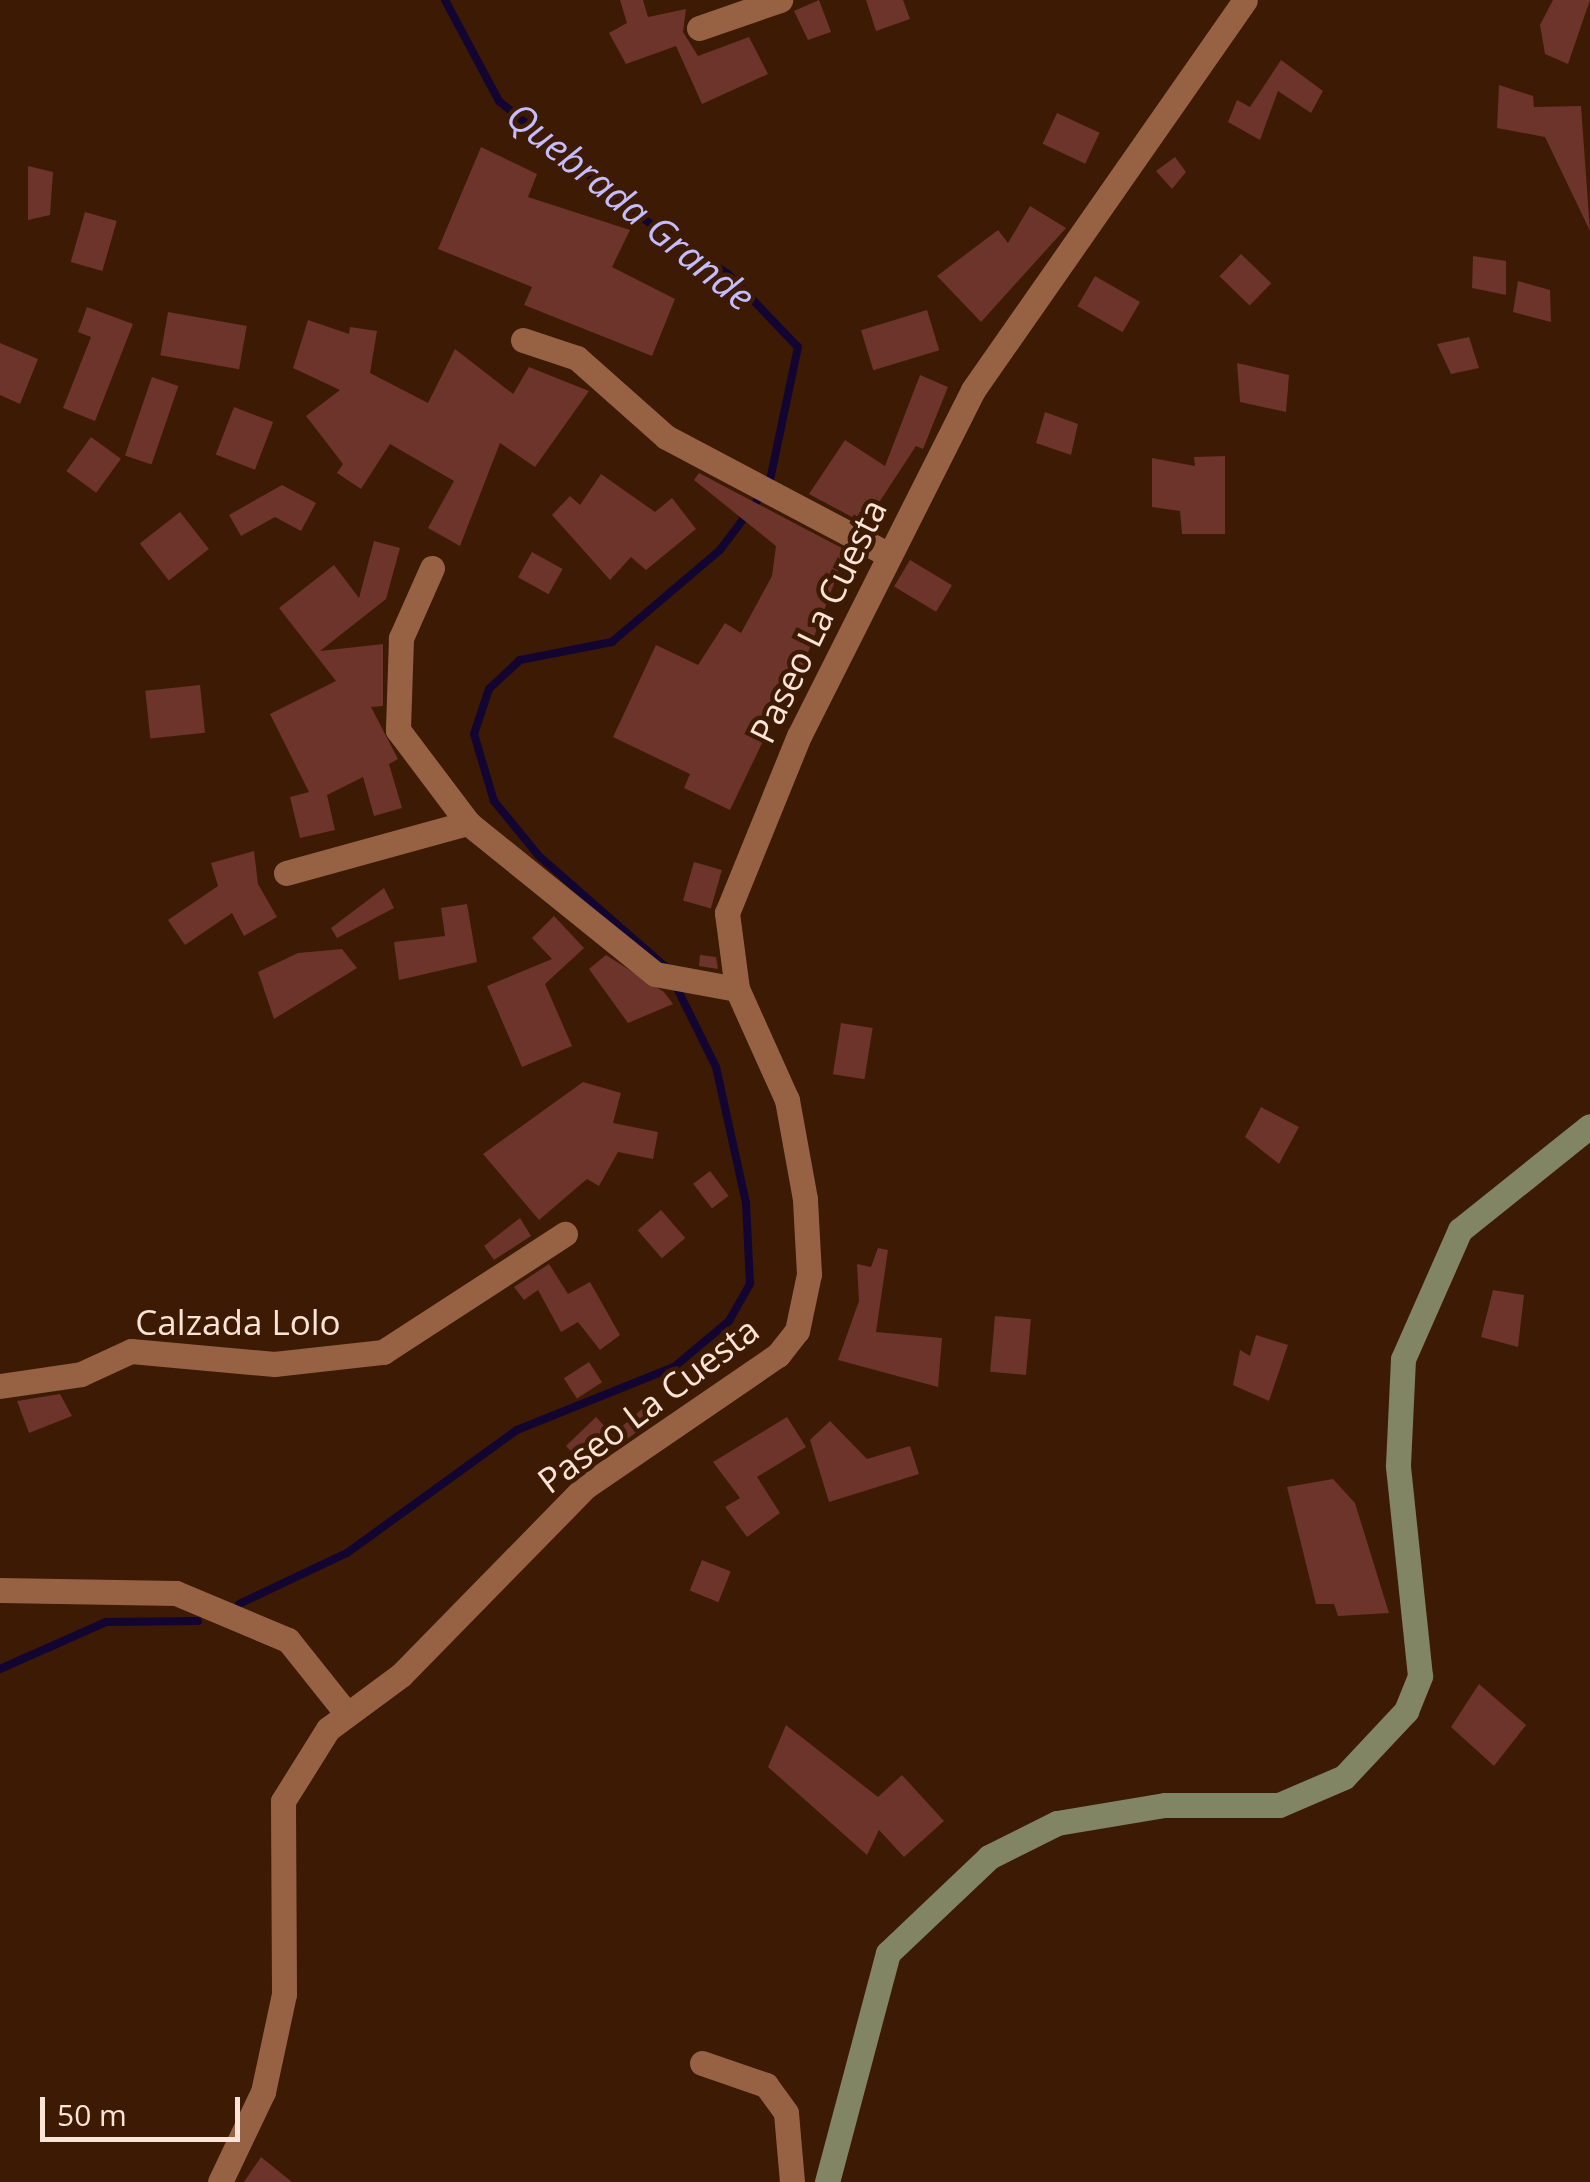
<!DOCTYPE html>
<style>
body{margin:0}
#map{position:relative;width:1590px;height:2182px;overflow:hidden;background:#3d1a03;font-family:"Open Sans",sans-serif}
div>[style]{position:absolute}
.stream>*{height:8px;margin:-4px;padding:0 4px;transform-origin:4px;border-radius:4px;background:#120531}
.building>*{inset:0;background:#6c342b;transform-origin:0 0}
.street>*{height:25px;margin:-12.5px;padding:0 12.5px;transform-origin:12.5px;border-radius:12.5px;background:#976244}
.secondary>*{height:25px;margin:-12.5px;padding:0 12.5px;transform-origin:12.5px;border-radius:12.5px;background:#818564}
span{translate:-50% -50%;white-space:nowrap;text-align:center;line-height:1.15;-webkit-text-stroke:9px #3d1a03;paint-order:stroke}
.street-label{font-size:35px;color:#fbe3d6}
.water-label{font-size:38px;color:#c4bcfc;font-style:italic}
.scale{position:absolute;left:40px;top:2097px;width:200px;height:45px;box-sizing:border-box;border:5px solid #fbe3d6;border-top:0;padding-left:12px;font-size:30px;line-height:35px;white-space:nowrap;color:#fbe3d6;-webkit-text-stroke:8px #3d1a03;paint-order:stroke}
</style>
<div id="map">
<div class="stream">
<i style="left:445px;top:0;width:115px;rotate:61.9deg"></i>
<i style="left:499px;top:101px;width:178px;rotate:39.5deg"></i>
<i style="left:636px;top:214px;width:110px;rotate:33.1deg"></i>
<i style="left:728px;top:274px;width:101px;rotate:46.2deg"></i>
<i style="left:798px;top:347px;width:141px;rotate:101.9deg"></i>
<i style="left:769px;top:485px;width:81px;rotate:127deg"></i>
<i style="left:720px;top:550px;width:142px;rotate:139.6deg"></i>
<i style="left:612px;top:642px;width:94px;rotate:168.9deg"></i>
<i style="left:520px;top:660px;width:42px;rotate:136.9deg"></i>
<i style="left:489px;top:689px;width:47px;rotate:108.4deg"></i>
<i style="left:474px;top:734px;width:70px;rotate:73.4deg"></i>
<i style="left:494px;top:801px;width:71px;rotate:50.7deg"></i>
<i style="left:539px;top:856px;width:171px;rotate:41.2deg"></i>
<i style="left:239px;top:1604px;width:119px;rotate:-25.3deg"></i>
<i style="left:347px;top:1553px;width:210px;rotate:-35.9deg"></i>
<i style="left:517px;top:1430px;width:169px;rotate:-21.9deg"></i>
<i style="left:674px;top:1367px;width:72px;rotate:-39.9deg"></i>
<i style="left:729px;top:1321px;width:43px;rotate:-60.4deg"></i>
<i style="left:750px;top:1284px;width:81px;rotate:-92.8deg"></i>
<i style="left:746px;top:1203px;width:139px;rotate:-102.4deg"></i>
<i style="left:716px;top:1067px;width:95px;rotate:-116.3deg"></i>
<i style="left:0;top:1669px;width:116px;rotate:-23.9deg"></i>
<i style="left:106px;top:1622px;width:92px;rotate:-0.6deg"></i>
</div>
<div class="building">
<i style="clip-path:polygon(620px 0,643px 0,648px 17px,686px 9px,683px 32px,698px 56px,749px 37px,768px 74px,702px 104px,676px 46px,626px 64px,609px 33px,627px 23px)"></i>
<i style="clip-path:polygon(819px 0,831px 32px,808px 40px,794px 11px)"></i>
<i style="clip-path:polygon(866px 0,903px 0,910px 19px,876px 31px)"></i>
<i style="clip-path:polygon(1553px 0,1590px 0,1568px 64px,1545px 54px,1540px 25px)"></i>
<i style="clip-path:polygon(1281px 60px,1323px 91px,1311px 113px,1278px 91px,1260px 140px,1228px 122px,1237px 100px,1250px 107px)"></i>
<i style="clip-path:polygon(1499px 85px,1533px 96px,1534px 107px,1581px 106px,1590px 231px,1545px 137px,1497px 128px)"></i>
<i style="left:1057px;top:113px;width:47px;height:34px;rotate:25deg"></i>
<i style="clip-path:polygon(481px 147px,537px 174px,528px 197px,630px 230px,612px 267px,675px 299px,652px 356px,524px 305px,532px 287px,438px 249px)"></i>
<i style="clip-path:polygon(1175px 157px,1186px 172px,1172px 189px,1156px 171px)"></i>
<i style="clip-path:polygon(28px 166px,53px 172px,50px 215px,28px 220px)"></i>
<i style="clip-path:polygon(1030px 206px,1066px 228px,981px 322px,937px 276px,998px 230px,1008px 243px)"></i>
<i style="left:85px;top:212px;width:33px;height:52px;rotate:16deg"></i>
<i style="left:1241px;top:254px;width:42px;height:31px;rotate:44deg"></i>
<i style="clip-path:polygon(1473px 256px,1506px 261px,1506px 295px,1472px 288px)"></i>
<i style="left:1095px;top:276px;width:52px;height:35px;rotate:30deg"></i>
<i style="clip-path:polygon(1518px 281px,1550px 290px,1551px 322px,1513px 312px)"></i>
<i style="clip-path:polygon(87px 307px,133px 324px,95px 421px,63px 408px,91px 337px,78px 332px)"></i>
<i style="left:927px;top:310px;width:42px;height:69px;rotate:73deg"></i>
<i style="left:168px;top:312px;width:80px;height:44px;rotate:10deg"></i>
<i style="clip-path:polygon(308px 320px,349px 334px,350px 327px,377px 331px,370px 373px,428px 403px,455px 349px,513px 394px,529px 367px,589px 391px,535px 467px,500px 443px,460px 546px,428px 528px,454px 481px,390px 444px,361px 489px,337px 473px,343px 464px,306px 416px,340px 390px,293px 368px)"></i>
<i style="clip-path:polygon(1469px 337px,1479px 368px,1451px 374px,1437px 344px)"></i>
<i style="clip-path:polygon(0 343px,38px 359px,20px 404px,0 395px)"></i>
<i style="clip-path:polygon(1237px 363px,1289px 375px,1286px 412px,1240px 402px)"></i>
<i style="clip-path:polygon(920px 375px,948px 387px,923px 449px,916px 446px,865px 524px,809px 494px,845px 440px,885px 466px)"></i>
<i style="left:152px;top:377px;width:28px;height:83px;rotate:19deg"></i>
<i style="left:234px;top:407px;width:42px;height:51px;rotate:21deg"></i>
<i style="clip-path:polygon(1045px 412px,1078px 424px,1071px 455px,1036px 443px)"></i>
<i style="left:91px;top:437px;width:37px;height:42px;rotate:36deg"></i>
<i style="clip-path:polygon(1225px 456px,1225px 534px,1182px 534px,1180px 511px,1152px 507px,1152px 458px,1195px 466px,1194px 457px)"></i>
<i style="clip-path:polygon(699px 473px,857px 556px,851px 572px,840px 568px,792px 695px,786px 693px,730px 810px,684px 788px,690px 774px,613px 737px,656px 645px,698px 665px,725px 623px,741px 633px,772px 576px,776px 546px,694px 480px)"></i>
<i style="clip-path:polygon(601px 474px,655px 512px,672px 498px,696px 529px,646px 570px,631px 557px,610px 580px,552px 515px,570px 496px,580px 505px)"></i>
<i style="clip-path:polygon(282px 485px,316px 503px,301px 531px,275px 517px,241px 536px,229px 515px)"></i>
<i style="left:180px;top:512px;width:47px;height:51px;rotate:52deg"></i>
<i style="clip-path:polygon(374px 541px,400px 548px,386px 599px,320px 651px,383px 644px,383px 706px,371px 707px,398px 759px,389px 764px,402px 808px,374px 816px,363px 777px,327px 795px,335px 830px,300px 838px,290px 797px,309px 792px,270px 714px,336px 681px,279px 608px,334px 565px,359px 598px)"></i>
<i style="left:532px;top:552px;width:35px;height:29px;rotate:29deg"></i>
<i style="left:910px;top:560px;width:49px;height:31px;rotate:31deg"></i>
<i style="left:200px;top:685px;width:48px;height:55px;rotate:84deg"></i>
<i style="clip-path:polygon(254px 851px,258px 884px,277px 917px,244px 936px,232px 913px,185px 945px,168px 920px,218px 886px,211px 863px)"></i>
<i style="left:694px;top:862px;width:29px;height:40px;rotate:16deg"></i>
<i style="clip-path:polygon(384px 888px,394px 908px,337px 938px,331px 928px)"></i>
<i style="clip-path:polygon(467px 904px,477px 962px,399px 980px,394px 942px,445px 936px,441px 908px)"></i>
<i style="clip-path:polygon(554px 916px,584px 948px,545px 984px,572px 1046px,522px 1067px,487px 986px,552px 959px,532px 938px)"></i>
<i style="clip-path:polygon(342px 949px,357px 968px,274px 1019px,258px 972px,298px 953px)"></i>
<i style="clip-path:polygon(606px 955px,664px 992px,673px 1004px,628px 1023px,589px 969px)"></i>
<i style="clip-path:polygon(700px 955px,716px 957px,718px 969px,699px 966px)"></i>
<i style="left:841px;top:1023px;width:32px;height:52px;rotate:9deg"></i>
<i style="clip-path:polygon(583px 1082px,621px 1093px,613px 1123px,658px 1132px,653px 1159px,618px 1152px,599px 1186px,587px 1179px,539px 1220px,483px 1154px)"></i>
<i style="clip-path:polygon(1261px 1107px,1299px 1127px,1279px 1164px,1245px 1137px)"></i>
<i style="left:710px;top:1171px;width:31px;height:21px;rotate:53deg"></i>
<i style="left:661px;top:1210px;width:37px;height:31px;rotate:49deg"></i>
<i style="clip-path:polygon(520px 1218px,531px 1236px,494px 1260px,484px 1246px)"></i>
<i style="clip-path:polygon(878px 1248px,888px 1250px,876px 1332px,942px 1338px,938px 1387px,838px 1360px,859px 1301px,857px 1264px,871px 1267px)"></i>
<i style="clip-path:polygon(549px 1264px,568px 1294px,590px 1282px,620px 1335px,600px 1350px,578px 1322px,561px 1332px,538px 1290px,524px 1300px,514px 1287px)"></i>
<i style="clip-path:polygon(1493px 1290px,1524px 1295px,1518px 1347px,1481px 1337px)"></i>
<i style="left:995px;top:1316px;width:36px;height:56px;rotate:5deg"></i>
<i style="clip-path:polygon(1256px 1335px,1288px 1345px,1269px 1401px,1233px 1385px,1240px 1350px,1250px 1356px)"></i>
<i style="left:589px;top:1362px;width:24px;height:30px;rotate:57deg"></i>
<i style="clip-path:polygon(60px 1394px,72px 1416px,29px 1433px,17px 1401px)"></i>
<i style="clip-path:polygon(642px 1409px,652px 1421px,627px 1439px,619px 1429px)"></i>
<i style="clip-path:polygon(596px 1417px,620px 1443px,586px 1467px,566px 1446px)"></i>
<i style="clip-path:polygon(787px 1417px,806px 1447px,757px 1477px,780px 1513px,747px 1537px,725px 1507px,740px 1498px,713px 1462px)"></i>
<i style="clip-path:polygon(830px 1421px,867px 1459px,910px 1446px,919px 1474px,829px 1502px,810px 1440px)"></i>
<i style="clip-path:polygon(1333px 1479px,1355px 1503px,1389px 1613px,1338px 1616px,1334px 1604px,1316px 1604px,1287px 1487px)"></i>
<i style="left:702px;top:1560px;width:31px;height:33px;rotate:22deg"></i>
<i style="clip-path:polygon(1479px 1684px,1526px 1725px,1494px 1766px,1451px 1727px)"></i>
<i style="clip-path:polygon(786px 1725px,878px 1797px,902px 1775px,944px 1821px,904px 1857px,879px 1830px,867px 1855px,768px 1767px)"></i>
<i style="clip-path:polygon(261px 2157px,292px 2182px,244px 2182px)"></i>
</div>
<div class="street">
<i style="left:699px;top:28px;width:86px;rotate:-19.1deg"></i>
<i style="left:523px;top:340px;width:57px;rotate:18.4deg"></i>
<i style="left:577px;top:358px;width:119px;rotate:41.6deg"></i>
<i style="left:666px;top:437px;width:252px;rotate:27.9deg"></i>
<i style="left:432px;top:568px;width:77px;rotate:113.9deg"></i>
<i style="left:401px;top:638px;width:92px;rotate:91.9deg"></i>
<i style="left:398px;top:730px;width:116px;rotate:53deg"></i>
<i style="left:468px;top:823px;width:240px;rotate:38.9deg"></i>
<i style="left:655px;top:974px;width:83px;rotate:10.4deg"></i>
<i style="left:286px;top:873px;width:189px;rotate:-15.4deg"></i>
<i style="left:0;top:1386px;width:82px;rotate:-8.4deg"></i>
<i style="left:81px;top:1374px;width:55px;rotate:-24.7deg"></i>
<i style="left:131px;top:1351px;width:144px;rotate:5.2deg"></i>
<i style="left:274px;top:1364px;width:110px;rotate:-6.3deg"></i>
<i style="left:383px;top:1352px;width:217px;rotate:-33deg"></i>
<i style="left:0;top:1590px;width:176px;rotate:1deg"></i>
<i style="left:176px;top:1593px;width:121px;rotate:22.8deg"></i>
<i style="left:288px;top:1640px;width:95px;rotate:51.4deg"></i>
<i style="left:702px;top:2063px;width:68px;rotate:19deg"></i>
<i style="left:766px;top:2085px;width:34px;rotate:54deg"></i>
<i style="left:786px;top:2113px;width:69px;rotate:85deg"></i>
<i style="left:220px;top:2182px;width:100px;rotate:-64.5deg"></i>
<i style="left:263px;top:2092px;width:100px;rotate:-77.9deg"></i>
<i style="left:284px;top:1994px;width:193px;rotate:-90.3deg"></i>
<i style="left:283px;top:1801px;width:85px;rotate:-58deg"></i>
<i style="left:328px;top:1729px;width:91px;rotate:-36.5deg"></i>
<i style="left:401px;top:1675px;width:263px;rotate:-45.6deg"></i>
<i style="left:585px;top:1487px;width:234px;rotate:-34.4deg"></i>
<i style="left:778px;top:1355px;width:31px;rotate:-52deg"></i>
<i style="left:797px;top:1331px;width:58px;rotate:-78.1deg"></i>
<i style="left:809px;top:1274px;width:75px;rotate:-93.1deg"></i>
<i style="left:805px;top:1199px;width:101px;rotate:-100.3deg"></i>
<i style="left:787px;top:1100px;width:122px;rotate:-114.2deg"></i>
<i style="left:737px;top:989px;width:77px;rotate:-97.5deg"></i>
<i style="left:727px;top:913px;width:191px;rotate:-67.9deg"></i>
<i style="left:799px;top:736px;width:387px;rotate:-63.3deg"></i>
<i style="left:973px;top:390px;width:475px;rotate:-55.1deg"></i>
</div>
<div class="secondary">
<i style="left:827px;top:2182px;width:237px;rotate:-75.1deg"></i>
<i style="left:888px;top:1953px;width:139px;rotate:-43.5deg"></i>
<i style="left:989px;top:1857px;width:76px;rotate:-26.6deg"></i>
<i style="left:1057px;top:1823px;width:109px;rotate:-9.5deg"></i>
<i style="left:1165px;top:1805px;width:114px"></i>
<i style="left:1279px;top:1805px;width:71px;rotate:-23.3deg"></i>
<i style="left:1344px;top:1777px;width:91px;rotate:-46.8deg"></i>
<i style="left:1406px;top:1711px;width:38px;rotate:-68deg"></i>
<i style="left:1420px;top:1676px;width:212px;rotate:-96deg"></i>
<i style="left:1398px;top:1465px;width:106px;rotate:-87.3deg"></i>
<i style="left:1403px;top:1359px;width:141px;rotate:-66.2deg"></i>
<i style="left:1460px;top:1230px;width:166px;rotate:-38.7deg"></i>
</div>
<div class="street-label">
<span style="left:818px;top:621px;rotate:-64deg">Paseo La Cuesta</span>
<span style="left:238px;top:1322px">Calzada Lolo</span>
<span style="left:648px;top:1405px;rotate:-37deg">Paseo La Cuesta</span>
</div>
<div class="water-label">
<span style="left:631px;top:206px;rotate:39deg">Quebrada Grande</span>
</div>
<div class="scale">50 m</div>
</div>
